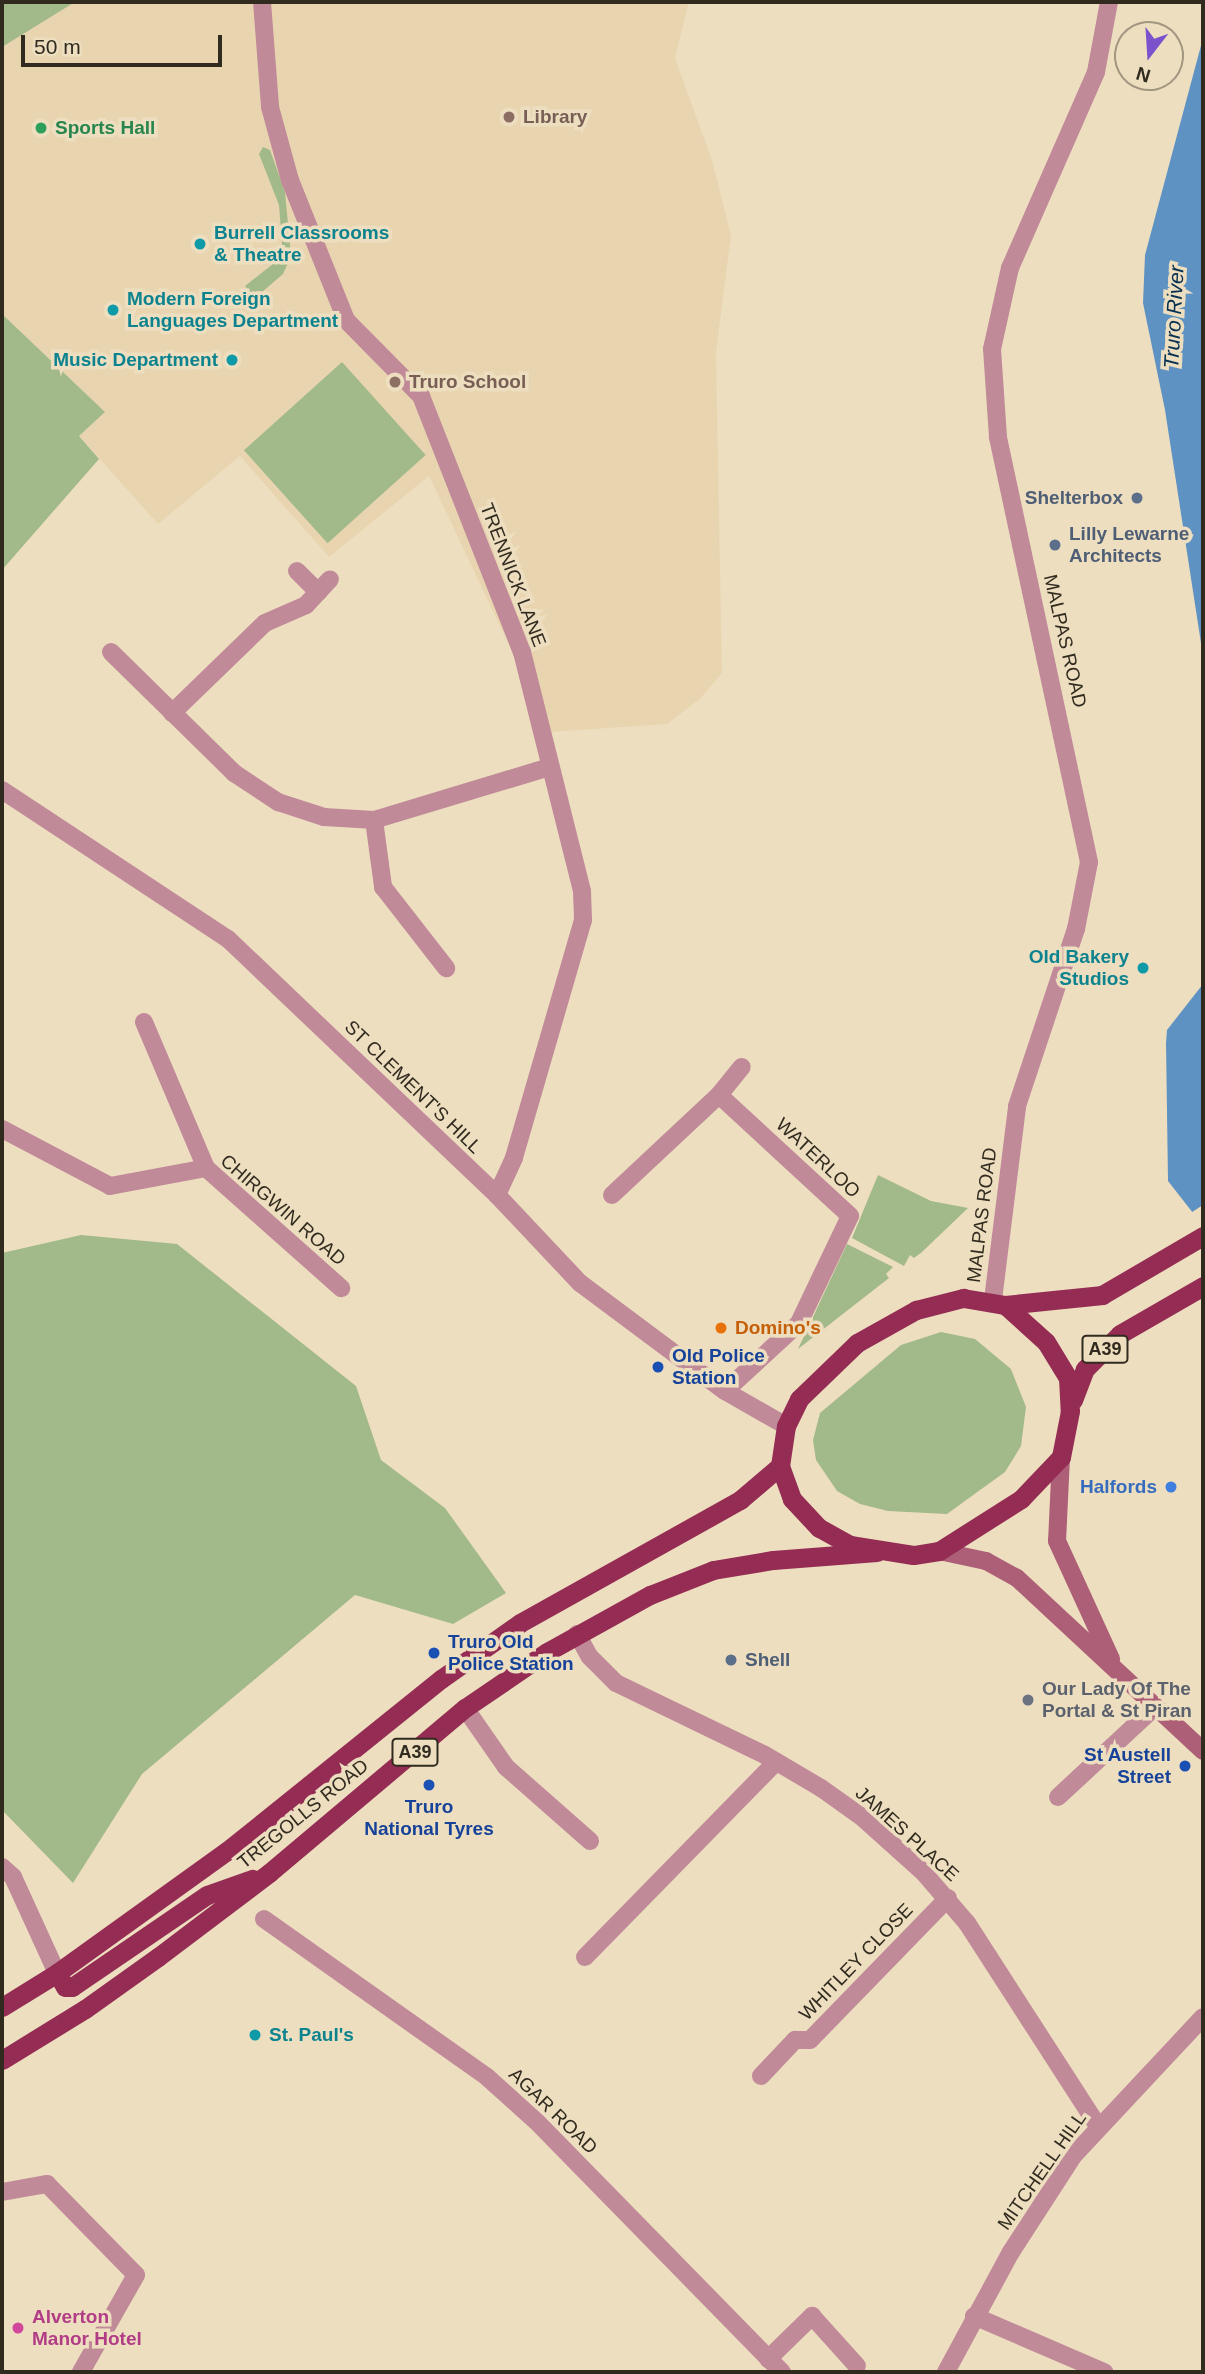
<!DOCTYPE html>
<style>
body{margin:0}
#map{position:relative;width:1205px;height:2374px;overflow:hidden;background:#eedec0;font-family:Helvetica,sans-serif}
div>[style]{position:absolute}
.built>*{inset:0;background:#e8d5b0}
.green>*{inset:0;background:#a2b989;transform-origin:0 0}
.water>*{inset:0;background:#5d92c3}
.pier>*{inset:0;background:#eedec0}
.minor>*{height:18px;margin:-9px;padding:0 9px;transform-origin:9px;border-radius:9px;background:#c08a99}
.tertiary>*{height:18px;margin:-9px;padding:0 9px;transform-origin:9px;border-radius:9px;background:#c08a99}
.secondary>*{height:18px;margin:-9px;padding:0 9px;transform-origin:9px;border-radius:9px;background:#ad5f77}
.trunk>*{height:19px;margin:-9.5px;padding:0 9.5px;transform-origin:9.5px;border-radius:9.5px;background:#942c54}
.dots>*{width:19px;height:19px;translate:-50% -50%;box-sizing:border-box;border:4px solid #eedec0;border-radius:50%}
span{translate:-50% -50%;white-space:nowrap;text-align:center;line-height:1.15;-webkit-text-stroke:7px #eedec0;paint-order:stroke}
.shield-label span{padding:2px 5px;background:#eedec0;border:2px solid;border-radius:5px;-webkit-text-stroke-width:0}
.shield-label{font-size:18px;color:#312b1f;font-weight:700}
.education-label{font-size:19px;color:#785e54;font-weight:700}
.left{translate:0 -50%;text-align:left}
.leisure-label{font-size:19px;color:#27864d;font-weight:700}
.culture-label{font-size:19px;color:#0d838f;font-weight:700}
.right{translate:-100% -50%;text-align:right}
.service-label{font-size:19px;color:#4e5e75;font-weight:700}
.street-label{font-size:19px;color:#312b1f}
.food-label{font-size:19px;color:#c56008;font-weight:700}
.transit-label{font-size:19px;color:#164399;font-weight:700}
.shop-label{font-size:19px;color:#366cbe;font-weight:700}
.worship-label{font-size:19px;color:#5b616d;font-weight:700}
.hotel-label{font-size:19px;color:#b23c85;font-weight:700}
.water-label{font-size:21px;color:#053050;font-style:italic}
.frame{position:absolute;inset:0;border:4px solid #312b1f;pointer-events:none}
.north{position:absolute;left:1114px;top:21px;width:70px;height:70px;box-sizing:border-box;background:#eedec0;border:2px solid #a29680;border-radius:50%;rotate:197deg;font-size:19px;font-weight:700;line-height:28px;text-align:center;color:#312b1f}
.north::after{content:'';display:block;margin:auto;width:24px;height:32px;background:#7b52cb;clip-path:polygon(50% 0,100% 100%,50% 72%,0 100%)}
.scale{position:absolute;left:21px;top:35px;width:201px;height:32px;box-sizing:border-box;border:4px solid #312b1f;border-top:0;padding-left:9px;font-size:21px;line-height:24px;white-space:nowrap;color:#312b1f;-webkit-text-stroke:5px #eedec0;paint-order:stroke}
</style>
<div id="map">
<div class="built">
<i style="clip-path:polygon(2px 2px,689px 2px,675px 58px,712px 160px,731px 235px,716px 353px,722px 673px,701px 698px,667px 724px,550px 732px,429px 476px,329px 557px,240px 456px,158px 524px,79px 436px,105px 412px,2px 314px)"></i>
</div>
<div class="green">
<i style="clip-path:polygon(2px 2px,75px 2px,2px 47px)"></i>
<i style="clip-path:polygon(263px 147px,270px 150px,285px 192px,291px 256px,283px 274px,255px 298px,245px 286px,283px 256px,279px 205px,259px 154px)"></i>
<i style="clip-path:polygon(2px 314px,105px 412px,79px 436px,99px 459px,2px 570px)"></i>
<i style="left:342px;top:362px;width:125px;height:132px;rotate:48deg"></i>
<i style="clip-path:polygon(878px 1175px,931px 1201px,968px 1208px,922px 1252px,914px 1258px,910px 1255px,904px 1266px,852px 1238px)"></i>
<i style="clip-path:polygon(81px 1235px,177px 1244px,356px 1386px,381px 1460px,445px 1508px,506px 1593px,453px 1624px,355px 1595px,142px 1774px,73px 1883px,2px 1810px,2px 1253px)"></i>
<i style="clip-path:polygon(847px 1244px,893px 1267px,886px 1274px,889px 1278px,798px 1349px)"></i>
<i style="clip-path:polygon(941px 1332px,975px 1339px,1011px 1369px,1026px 1407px,1021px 1446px,1005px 1472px,947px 1514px,888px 1511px,860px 1504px,837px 1491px,816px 1460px,813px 1440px,820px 1413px,901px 1345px)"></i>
</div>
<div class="water">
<i style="clip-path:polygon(1203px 38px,1203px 656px,1165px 410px,1143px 303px,1145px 255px)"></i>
<i style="clip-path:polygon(1203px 984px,1203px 1335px,1193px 1213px,1168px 1181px,1166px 1043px,1167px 1030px)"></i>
</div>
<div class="pier">
<i style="clip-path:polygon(1203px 1205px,1203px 1319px,1199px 1321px,1189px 1214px)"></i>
</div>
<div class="minor">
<i style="left:262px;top:2px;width:105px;rotate:85.6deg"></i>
<i style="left:270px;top:107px;width:76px;rotate:74.7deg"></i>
<i style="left:290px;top:180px;width:151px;rotate:68.2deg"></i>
<i style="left:346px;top:320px;width:107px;rotate:45.4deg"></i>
<i style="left:421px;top:396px;width:275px;rotate:68.5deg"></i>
<i style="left:522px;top:652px;width:246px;rotate:75.9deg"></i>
<i style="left:582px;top:891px;width:29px;rotate:88deg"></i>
<i style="left:583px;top:920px;width:248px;rotate:106.2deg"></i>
<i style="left:514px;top:1158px;width:41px;rotate:114.7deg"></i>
<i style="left:297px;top:571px;width:30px;rotate:45deg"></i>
<i style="left:111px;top:652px;width:173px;rotate:44.5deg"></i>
<i style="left:234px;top:773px;width:53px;rotate:33.4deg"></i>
<i style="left:278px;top:802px;width:48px;rotate:18.1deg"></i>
<i style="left:324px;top:817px;width:50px;rotate:3.4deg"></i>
<i style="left:374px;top:820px;width:184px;rotate:-16.8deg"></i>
<i style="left:172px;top:713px;width:129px;rotate:-44.1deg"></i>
<i style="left:265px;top:623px;width:45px;rotate:-23.7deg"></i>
<i style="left:306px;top:605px;width:35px;rotate:-47deg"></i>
<i style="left:374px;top:820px;width:68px;rotate:82.3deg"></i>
<i style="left:383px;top:887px;width:103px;rotate:52.1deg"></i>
<i style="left:144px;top:1022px;width:159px;rotate:67deg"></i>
<i style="left:719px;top:1095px;width:178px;rotate:42.7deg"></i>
<i style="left:850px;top:1216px;width:119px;rotate:115.5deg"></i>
<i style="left:799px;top:1323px;width:100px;rotate:137.4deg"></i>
<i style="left:2px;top:1129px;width:122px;rotate:27.8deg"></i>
<i style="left:110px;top:1186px;width:98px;rotate:-10.6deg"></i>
<i style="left:206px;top:1168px;width:181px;rotate:41.6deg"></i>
<i style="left:612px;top:1195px;width:146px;rotate:-43.1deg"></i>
<i style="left:719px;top:1095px;width:36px;rotate:-51deg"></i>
<i style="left:577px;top:1634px;width:26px;rotate:61deg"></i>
<i style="left:590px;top:1657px;width:37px;rotate:45deg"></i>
<i style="left:616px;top:1683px;width:165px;rotate:25.8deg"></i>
<i style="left:765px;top:1755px;width:65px;rotate:30.5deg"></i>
<i style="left:821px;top:1788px;width:52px;rotate:35.5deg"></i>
<i style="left:863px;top:1818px;width:82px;rotate:42deg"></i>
<i style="left:924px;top:1873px;width:66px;rotate:49.3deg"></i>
<i style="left:967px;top:1923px;width:242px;rotate:57.2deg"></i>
<i style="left:465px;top:1708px;width:72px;rotate:55.2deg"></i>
<i style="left:506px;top:1767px;width:112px;rotate:41.4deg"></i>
<i style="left:1058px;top:1797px;width:132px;rotate:-42.9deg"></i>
<i style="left:2px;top:1867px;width:15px;rotate:42deg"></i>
<i style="left:13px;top:1877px;width:106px;rotate:65.4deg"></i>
<i style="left:264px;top:1919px;width:273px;rotate:35.3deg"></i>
<i style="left:487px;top:2077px;width:67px;rotate:42deg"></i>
<i style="left:537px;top:2122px;width:350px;rotate:45.6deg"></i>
<i style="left:585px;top:1957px;width:273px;rotate:-45.6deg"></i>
<i style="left:761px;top:2076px;width:50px;rotate:-46.6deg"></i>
<i style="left:795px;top:2040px;width:15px"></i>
<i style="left:810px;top:2040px;width:198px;rotate:-45.8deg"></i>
<i style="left:2px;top:2192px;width:46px;rotate:-10.1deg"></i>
<i style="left:47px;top:2184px;width:127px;rotate:45.6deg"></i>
<i style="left:136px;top:2275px;width:112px;rotate:119.6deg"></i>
<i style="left:974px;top:2316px;width:142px;rotate:23.3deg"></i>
<i style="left:768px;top:2359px;width:62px;rotate:-44.3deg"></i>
<i style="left:812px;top:2316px;width:67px;rotate:48deg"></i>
</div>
<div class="tertiary">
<i style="left:2px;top:790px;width:271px;rotate:33.4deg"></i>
<i style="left:228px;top:939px;width:371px;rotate:43.6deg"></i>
<i style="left:497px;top:1195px;width:121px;rotate:46.7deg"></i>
<i style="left:580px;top:1283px;width:181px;rotate:36.7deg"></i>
<i style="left:725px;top:1391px;width:70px;rotate:29.8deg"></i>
<i style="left:993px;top:1300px;width:195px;rotate:-82.9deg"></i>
<i style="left:1017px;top:1106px;width:187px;rotate:-71.6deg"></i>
<i style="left:1076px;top:929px;width:68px;rotate:-79deg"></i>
<i style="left:1089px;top:862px;width:435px;rotate:-102.1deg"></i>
<i style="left:998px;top:437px;width:88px;rotate:-93.9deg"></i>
<i style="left:992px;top:349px;width:83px;rotate:-77.5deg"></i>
<i style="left:1010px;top:268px;width:214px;rotate:-66.3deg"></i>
<i style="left:1096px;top:72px;width:71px;rotate:-79.5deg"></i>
<i style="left:946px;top:2372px;width:136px;rotate:-61.6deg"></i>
<i style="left:1011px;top:2252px;width:114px;rotate:-57.1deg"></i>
<i style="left:1073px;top:2156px;width:190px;rotate:-46.9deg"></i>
</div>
<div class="secondary">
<i style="left:1061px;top:1457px;width:84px;rotate:92.7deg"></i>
<i style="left:1057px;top:1541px;width:130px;rotate:65.4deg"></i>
<i style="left:939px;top:1551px;width:48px;rotate:12deg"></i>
<i style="left:986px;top:1561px;width:35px;rotate:29deg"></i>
<i style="left:1017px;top:1578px;width:254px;rotate:42.9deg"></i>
</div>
<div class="trunk">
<i style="left:963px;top:1298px;width:43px;rotate:9.5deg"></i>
<i style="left:1005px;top:1305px;width:55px;rotate:42.1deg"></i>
<i style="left:1046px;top:1342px;width:42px;rotate:58.6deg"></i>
<i style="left:1068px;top:1378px;width:33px;rotate:87deg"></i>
<i style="left:1070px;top:1411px;width:47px;rotate:101.1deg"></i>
<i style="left:1061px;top:1457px;width:58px;rotate:133.6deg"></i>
<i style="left:1021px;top:1499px;width:97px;rotate:147.6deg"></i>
<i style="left:939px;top:1551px;width:26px;rotate:171deg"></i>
<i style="left:913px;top:1555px;width:64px;rotate:-171deg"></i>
<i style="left:850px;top:1545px;width:35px;rotate:-151deg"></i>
<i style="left:819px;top:1528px;width:40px;rotate:-133deg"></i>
<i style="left:792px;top:1499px;width:35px;rotate:-110deg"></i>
<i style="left:780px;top:1466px;width:40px;rotate:-81.5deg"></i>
<i style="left:786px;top:1426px;width:30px;rotate:-64deg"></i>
<i style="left:799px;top:1399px;width:81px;rotate:-44deg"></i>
<i style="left:857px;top:1343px;width:68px;rotate:-29.2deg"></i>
<i style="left:916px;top:1310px;width:49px;rotate:-14.3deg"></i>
<i style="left:1005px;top:1305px;width:98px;rotate:-5.9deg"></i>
<i style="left:1102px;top:1295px;width:117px;rotate:-30.3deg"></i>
<i style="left:1073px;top:1400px;width:33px;rotate:-69deg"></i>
<i style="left:1085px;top:1369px;width:49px;rotate:-45deg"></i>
<i style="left:1120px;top:1334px;width:96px;rotate:-30deg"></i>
<i style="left:57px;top:1973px;width:16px;rotate:60deg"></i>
<i style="left:65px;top:1987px;width:7px"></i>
<i style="left:72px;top:1987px;width:163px;rotate:-34.3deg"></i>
<i style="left:207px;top:1895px;width:48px;rotate:-19.6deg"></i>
<i style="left:2px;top:2007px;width:65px;rotate:-31.7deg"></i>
<i style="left:57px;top:1973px;width:209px;rotate:-35.7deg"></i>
<i style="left:227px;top:1851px;width:275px;rotate:-38.8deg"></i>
<i style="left:441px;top:1679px;width:97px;rotate:-35.3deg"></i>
<i style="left:520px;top:1623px;width:252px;rotate:-29.2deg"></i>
<i style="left:740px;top:1500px;width:52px;rotate:-40.4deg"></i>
<i style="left:2px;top:2060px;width:97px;rotate:-31.6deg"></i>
<i style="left:85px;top:2009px;width:90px;rotate:-35.5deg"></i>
<i style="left:158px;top:1957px;width:139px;rotate:-37.1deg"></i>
<i style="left:269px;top:1873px;width:256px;rotate:-40.1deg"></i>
<i style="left:465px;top:1708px;width:99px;rotate:-34.3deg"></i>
<i style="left:547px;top:1652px;width:118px;rotate:-29deg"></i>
<i style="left:650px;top:1595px;width:68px;rotate:-21.6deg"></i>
<i style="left:713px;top:1570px;width:61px;rotate:-9.5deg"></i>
<i style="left:773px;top:1560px;width:104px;rotate:-4.4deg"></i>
</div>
<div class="dots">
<i style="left:509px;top:117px;background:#8d6e63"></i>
<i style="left:41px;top:128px;background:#2e9e5b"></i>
<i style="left:200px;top:244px;background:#0f9aa8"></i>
<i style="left:113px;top:310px;background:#0f9aa8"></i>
<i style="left:232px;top:360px;background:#0f9aa8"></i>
<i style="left:395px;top:382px;background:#8d6e63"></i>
<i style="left:1137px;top:498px;background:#5c6f8a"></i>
<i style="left:1055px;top:545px;background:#5c6f8a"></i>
<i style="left:1143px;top:968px;background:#0f9aa8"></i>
<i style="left:721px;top:1328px;background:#e8710a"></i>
<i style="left:658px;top:1367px;background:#1a4fb4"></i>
<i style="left:1171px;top:1487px;background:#3f7fe0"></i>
<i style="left:434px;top:1653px;background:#1a4fb4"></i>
<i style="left:731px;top:1660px;background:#5c6f8a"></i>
<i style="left:1028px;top:1700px;background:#6b7280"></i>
<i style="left:1185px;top:1766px;background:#1a4fb4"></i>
<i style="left:429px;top:1785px;background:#1a4fb4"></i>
<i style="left:255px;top:2035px;background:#0f9aa8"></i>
<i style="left:18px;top:2328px;background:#d1479c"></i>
</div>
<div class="shield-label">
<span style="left:1105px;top:1349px">A39</span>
<span style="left:415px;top:1752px">A39</span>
</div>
<div class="education-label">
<span class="left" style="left:523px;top:117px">Library</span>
<span class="left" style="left:409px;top:382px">Truro School</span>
</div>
<div class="leisure-label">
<span class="left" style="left:55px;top:128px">Sports Hall</span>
</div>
<div class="culture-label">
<span class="left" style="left:214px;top:244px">Burrell Classrooms<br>&amp; Theatre</span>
<span class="left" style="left:127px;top:310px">Modern Foreign<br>Languages Department</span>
<span class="right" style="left:218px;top:360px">Music Department</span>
<span class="right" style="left:1129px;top:968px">Old Bakery<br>Studios</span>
<span class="left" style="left:269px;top:2035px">St. Paul's</span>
</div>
<div class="service-label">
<span class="right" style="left:1123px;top:498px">Shelterbox</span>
<span class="left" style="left:1069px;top:545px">Lilly Lewarne<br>Architects</span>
<span class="left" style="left:745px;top:1660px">Shell</span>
</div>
<div class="street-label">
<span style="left:513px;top:575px;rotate:69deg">TRENNICK LANE</span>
<span style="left:1065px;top:641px;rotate:77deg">MALPAS ROAD</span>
<span style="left:413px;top:1087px;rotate:44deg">ST CLEMENT'S HILL</span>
<span style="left:818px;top:1158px;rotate:43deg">WATERLOO</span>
<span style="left:283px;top:1210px;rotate:41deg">CHIRGWIN ROAD</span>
<span style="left:982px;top:1215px;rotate:-83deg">MALPAS ROAD</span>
<span style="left:303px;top:1814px;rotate:-39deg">TREGOLLS ROAD</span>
<span style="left:907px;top:1834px;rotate:42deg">JAMES PLACE</span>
<span style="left:856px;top:1962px;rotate:-46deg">WHITLEY CLOSE</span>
<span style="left:553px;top:2111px;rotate:44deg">AGAR ROAD</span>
<span style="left:1042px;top:2171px;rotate:-55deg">MITCHELL HILL</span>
</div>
<div class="food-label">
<span class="left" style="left:735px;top:1328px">Domino's</span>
</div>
<div class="transit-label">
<span class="left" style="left:672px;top:1367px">Old Police<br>Station</span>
<span class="left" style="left:448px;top:1653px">Truro Old<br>Police Station</span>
<span class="right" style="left:1171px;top:1766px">St Austell<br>Street</span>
<span style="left:429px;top:1818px">Truro<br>National Tyres</span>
</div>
<div class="shop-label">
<span class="right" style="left:1157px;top:1487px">Halfords</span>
</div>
<div class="worship-label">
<span class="left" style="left:1042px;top:1700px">Our Lady Of The<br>Portal &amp; St Piran</span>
</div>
<div class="hotel-label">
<span class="left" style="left:32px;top:2328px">Alverton<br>Manor Hotel</span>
</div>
<div class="water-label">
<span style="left:1174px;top:317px;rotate:-87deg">Truro River</span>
</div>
<div class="frame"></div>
<div class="north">N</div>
<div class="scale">50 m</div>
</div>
